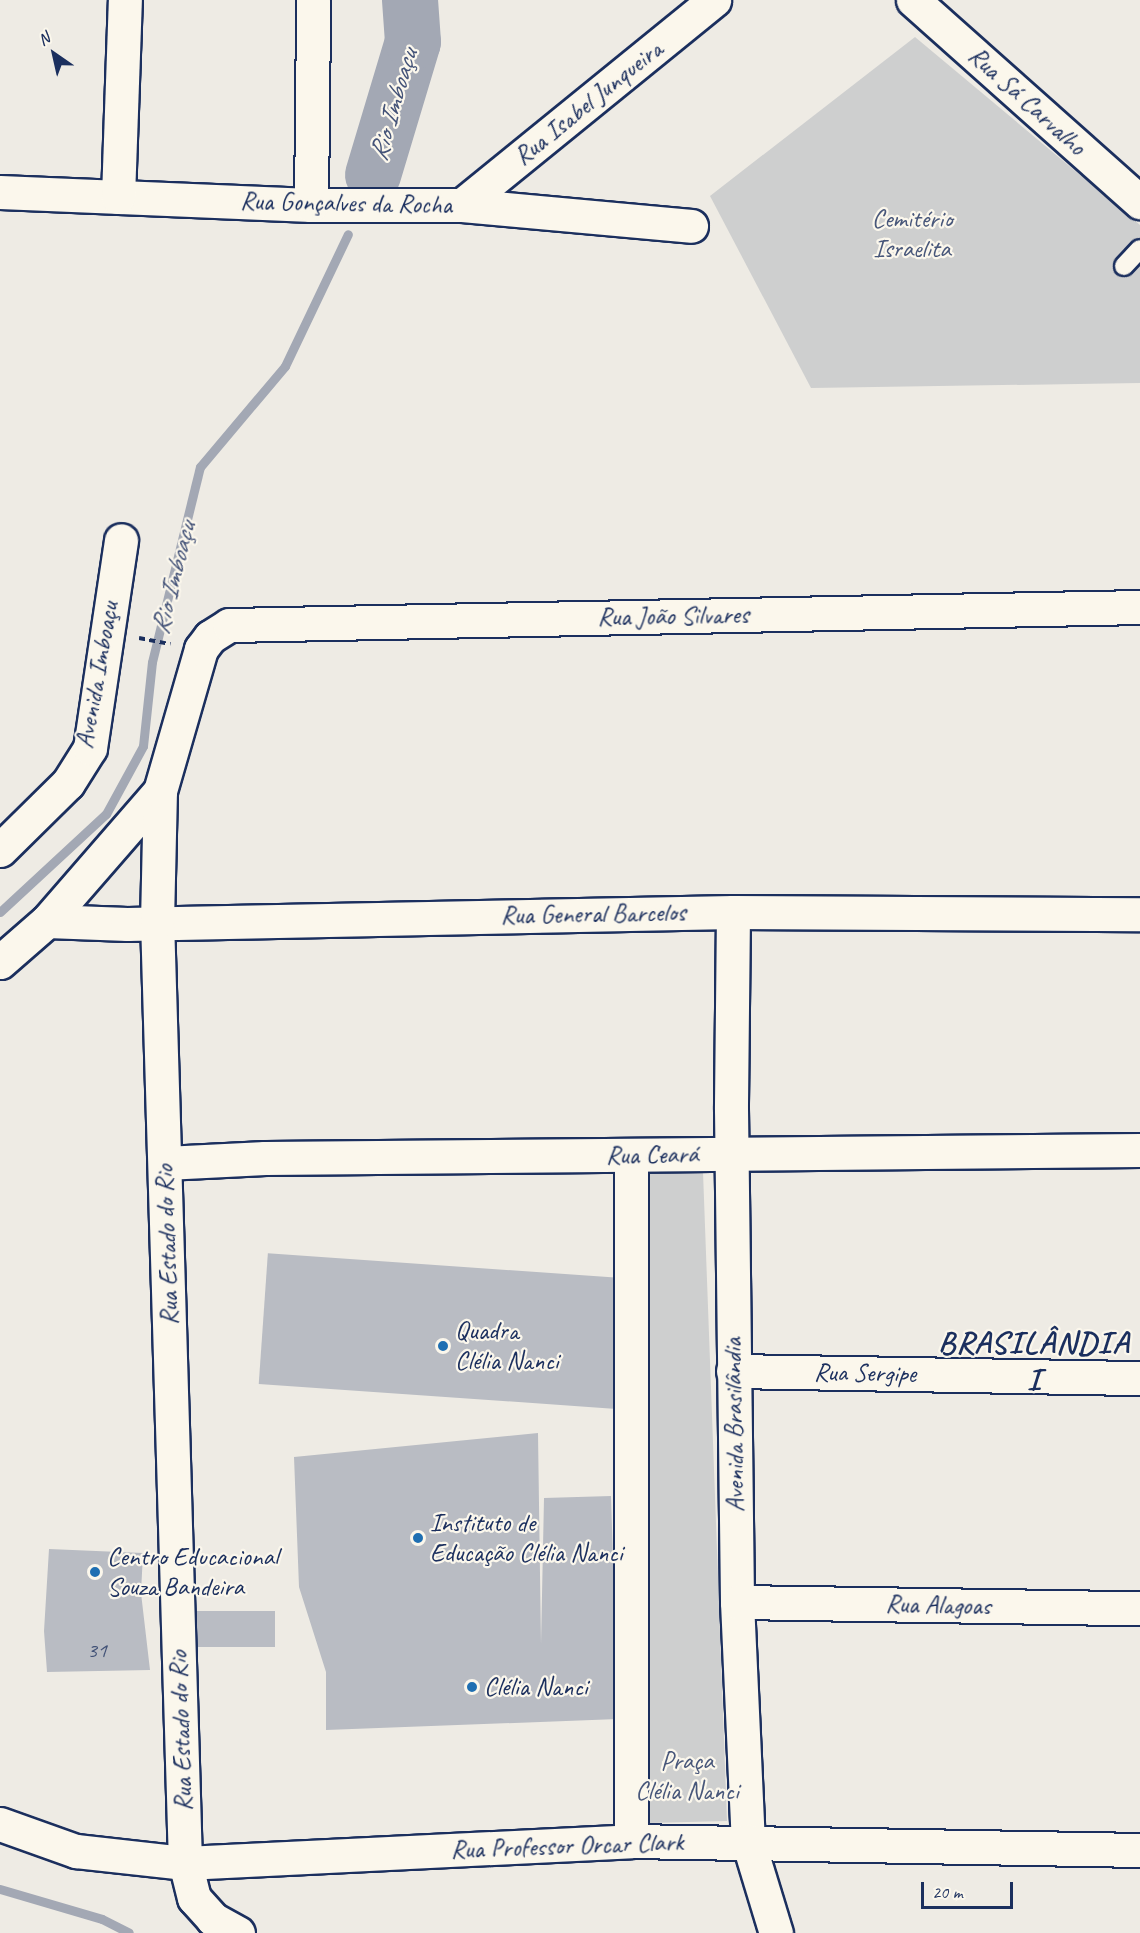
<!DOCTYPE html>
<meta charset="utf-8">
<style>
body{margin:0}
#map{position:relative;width:1140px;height:1933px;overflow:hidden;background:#eeebe4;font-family:Caveat,sans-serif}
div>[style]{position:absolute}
.green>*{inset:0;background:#cecfcf}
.stream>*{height:9px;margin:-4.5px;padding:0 4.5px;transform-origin:4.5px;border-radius:4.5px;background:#a3a8b4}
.river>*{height:56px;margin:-28px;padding:0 28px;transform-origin:28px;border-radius:28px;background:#a3a8b4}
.building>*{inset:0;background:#b9bcc3;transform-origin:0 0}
.path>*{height:4px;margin-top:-2px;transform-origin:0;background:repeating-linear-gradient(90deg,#1b2f5e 0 6px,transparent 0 10.5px)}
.roads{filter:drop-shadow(2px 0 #1b2f5e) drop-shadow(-2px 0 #1b2f5e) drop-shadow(0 2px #1b2f5e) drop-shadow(0 -2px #1b2f5e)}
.lane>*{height:18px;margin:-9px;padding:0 9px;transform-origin:9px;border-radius:9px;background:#fbf7ec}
.street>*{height:33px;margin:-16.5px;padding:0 16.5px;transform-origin:16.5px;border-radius:16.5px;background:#fbf7ec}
.secondary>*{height:33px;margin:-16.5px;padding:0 16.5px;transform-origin:16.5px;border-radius:16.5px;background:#fbf7ec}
.dots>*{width:16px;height:16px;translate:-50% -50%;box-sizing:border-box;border:3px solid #fbf7ec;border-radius:50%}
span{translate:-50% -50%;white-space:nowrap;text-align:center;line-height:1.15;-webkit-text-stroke:4.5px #fbf7ec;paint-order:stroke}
.number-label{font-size:22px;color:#425277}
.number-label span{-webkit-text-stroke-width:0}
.street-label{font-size:26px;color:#1b2f5e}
.park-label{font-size:26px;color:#48577a}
.poi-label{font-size:26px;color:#1b2f5e}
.left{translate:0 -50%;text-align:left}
.water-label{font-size:27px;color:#445378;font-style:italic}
.district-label{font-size:32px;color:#1b2f5e;font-weight:700;letter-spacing:1.5px}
.north{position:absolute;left:24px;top:24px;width:60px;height:60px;-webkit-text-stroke:4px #fbf7ec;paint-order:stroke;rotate:326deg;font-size:16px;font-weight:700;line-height:24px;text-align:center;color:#1b2f5e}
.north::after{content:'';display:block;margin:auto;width:21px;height:27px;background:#1b2f5e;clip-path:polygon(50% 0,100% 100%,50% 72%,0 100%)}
.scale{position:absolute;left:921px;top:1882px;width:92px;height:27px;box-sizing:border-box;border:3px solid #1b2f5e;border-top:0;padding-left:8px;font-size:18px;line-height:21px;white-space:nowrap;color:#1b2f5e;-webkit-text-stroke:4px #fbf7ec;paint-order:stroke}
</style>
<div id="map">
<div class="green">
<i style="clip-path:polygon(915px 37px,1140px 225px,1140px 383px,811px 388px,710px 196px)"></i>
<i style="clip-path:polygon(648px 1171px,703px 1172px,727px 1821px,649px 1823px)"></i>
</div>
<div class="stream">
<i style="left:0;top:912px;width:144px;rotate:-42.8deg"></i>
<i style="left:106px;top:814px;width:77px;rotate:-61.4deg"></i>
<i style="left:143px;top:746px;width:84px;rotate:-83.9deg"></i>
<i style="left:152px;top:662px;width:201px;rotate:-76.2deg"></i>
<i style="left:200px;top:467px;width:132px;rotate:-49.9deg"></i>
<i style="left:285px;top:366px;width:146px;rotate:-64.5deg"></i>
<i style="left:0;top:1889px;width:106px;rotate:16.4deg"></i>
<i style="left:102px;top:1919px;width:30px;rotate:27deg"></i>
</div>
<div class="river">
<i style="left:373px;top:175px;width:139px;rotate:-73.3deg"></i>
<i style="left:413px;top:42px;width:42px;rotate:-94.1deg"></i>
</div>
<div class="building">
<i style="left:622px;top:1278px;width:131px;height:355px;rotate:94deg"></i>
<i style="clip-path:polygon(538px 1433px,541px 1644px,544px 1498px,611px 1496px,618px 1719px,326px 1730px,326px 1672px,299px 1587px,294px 1457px)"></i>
<i style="clip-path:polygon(49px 1549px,143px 1553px,141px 1593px,150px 1670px,47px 1672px,44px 1631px)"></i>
<i style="left:183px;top:1611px;width:92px;height:36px"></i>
</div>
<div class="path">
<i style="left:139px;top:638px;width:32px;rotate:11deg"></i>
</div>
<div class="roads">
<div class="lane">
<i style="left:1124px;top:266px;width:23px;rotate:-47deg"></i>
</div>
<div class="street">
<i style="left:0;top:192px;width:311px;rotate:2.4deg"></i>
<i style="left:311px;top:205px;width:151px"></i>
<i style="left:462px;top:205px;width:230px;rotate:5.2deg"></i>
<i style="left:118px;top:197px;width:197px;rotate:-88deg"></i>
<i style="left:311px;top:205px;width:205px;rotate:-89.4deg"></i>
<i style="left:462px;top:205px;width:325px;rotate:-39.1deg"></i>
<i style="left:0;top:850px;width:95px;rotate:-44.6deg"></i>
<i style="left:68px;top:783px;width:41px;rotate:-57.8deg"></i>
<i style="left:90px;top:748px;width:210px;rotate:-81.5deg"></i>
<i style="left:733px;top:912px;width:197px;rotate:90.6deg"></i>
<i style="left:731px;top:1109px;width:493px;rotate:89.3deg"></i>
<i style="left:737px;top:1602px;width:239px;rotate:87.4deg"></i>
<i style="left:748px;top:1841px;width:96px;rotate:73.1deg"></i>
<i style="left:47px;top:921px;width:80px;rotate:2.1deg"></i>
<i style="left:127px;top:924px;width:606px;rotate:-1.13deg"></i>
<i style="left:733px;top:912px;width:407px;rotate:0.3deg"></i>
<i style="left:0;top:962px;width:62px;rotate:-41.1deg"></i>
<i style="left:47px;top:921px;width:172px;rotate:-49deg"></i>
<i style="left:165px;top:1163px;width:100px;rotate:-2.9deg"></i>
<i style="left:265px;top:1158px;width:875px;rotate:-0.52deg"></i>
<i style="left:733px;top:1371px;width:407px;rotate:1deg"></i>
<i style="left:737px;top:1602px;width:403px;rotate:0.9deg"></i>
<i style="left:0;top:1824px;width:81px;rotate:19.6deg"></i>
<i style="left:76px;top:1851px;width:110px;rotate:6.3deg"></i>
<i style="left:185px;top:1863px;width:447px;rotate:-2.8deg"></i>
<i style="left:631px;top:1841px;width:509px;rotate:1.01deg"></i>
<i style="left:631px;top:1841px;width:685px;rotate:-90deg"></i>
<i style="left:238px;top:1933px;width:29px;rotate:-151deg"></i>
<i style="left:213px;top:1919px;width:28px;rotate:-132deg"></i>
<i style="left:194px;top:1898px;width:36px;rotate:-104deg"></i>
<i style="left:185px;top:1863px;width:941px;rotate:-91.7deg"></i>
<i style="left:157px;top:922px;width:131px;rotate:-88.7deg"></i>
<i style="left:160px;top:791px;width:148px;rotate:-73.9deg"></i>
<i style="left:201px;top:649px;width:15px;rotate:-53deg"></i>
<i style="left:210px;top:637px;width:22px;rotate:-32deg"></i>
<i style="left:229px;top:625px;width:911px;rotate:-1.13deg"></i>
</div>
<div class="secondary">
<i style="left:913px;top:0;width:304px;rotate:41.7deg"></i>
</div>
</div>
<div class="dots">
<i style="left:443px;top:1346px;background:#1f6fb2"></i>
<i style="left:418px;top:1538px;background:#1f6fb2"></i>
<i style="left:95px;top:1572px;background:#1f6fb2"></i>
<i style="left:472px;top:1687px;background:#1f6fb2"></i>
</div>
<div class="number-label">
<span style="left:97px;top:1651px">31</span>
</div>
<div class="street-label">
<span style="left:1027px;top:101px;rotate:42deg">Rua Sá Carvalho</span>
<span style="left:588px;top:103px;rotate:-39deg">Rua Isabel Junqueira</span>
<span style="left:346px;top:203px;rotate:1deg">Rua Gonçalves da Rocha</span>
<span style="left:673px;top:616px;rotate:-1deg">Rua João Silvares</span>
<span style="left:97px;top:675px;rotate:-80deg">Avenida Imboaçu</span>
<span style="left:593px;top:914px;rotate:-1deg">Rua General Barcelos</span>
<span style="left:652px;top:1155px;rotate:-1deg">Rua Ceará</span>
<span style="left:167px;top:1245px;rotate:-92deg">Rua Estado do Rio</span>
<span style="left:865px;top:1373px;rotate:1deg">Rua Sergipe</span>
<span style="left:734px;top:1425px;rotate:-91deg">Avenida Brasilândia</span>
<span style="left:938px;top:1605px;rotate:1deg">Rua Alagoas</span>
<span style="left:181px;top:1731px;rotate:-92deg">Rua Estado do Rio</span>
<span style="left:567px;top:1846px;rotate:-2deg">Rua Professor Orcar Clark</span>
</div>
<div class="park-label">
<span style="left:912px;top:234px">Cemitério<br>Israelita</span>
<span style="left:687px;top:1776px">Praça<br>Clélia Nanci</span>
</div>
<div class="poi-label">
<span class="left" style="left:455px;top:1346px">Quadra<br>Clélia Nanci</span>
<span class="left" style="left:430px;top:1538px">Instituto de<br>Educação Clélia Nanci</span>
<span class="left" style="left:107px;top:1572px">Centro Educacional<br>Souza Bandeira</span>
<span class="left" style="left:484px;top:1687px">Clélia Nanci</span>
</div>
<div class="water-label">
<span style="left:393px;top:105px;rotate:-74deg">Rio Imboaçu</span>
<span style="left:173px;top:578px;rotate:-76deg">Rio Imboaçu</span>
</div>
<div class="district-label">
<span style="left:1034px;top:1362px">BRASILÂNDIA<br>I</span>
</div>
<div class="north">N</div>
<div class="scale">20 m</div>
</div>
